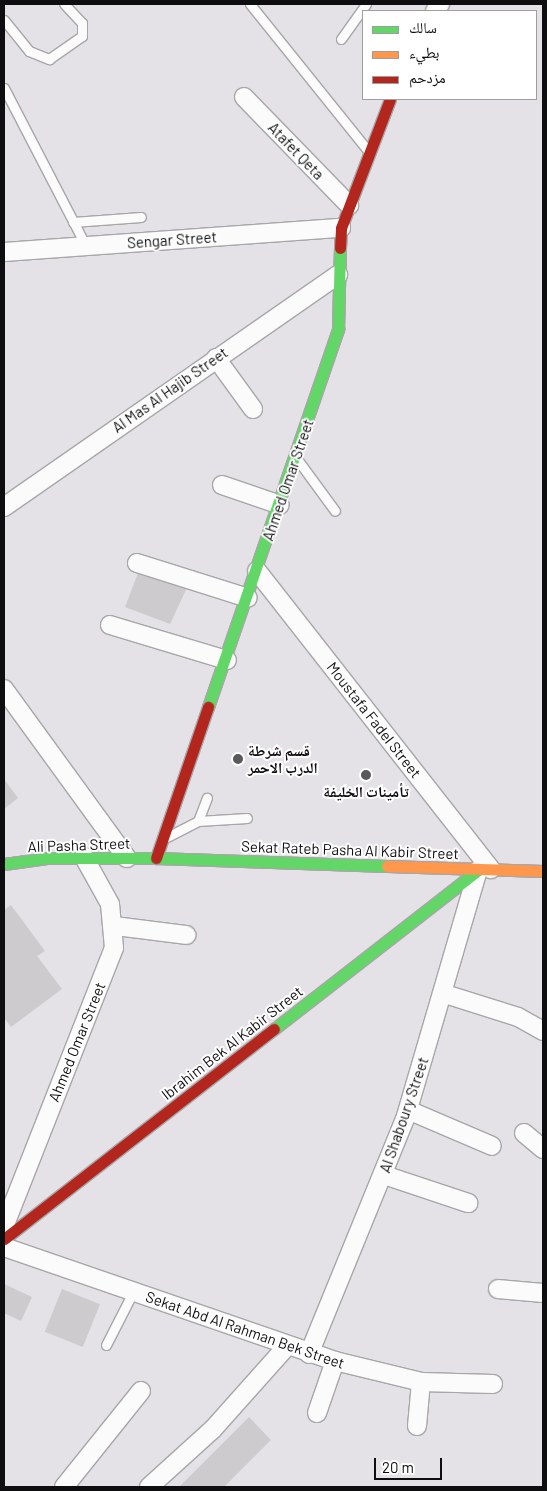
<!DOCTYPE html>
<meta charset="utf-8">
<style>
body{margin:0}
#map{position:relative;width:547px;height:1491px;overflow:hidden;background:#e4e2e6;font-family:Barlow,"Noto Naskh Arabic",sans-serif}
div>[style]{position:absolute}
.building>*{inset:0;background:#cdcbce;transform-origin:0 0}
.roads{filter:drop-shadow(1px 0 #a7a6a8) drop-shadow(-1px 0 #a7a6a8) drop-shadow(0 1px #a7a6a8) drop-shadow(0 -1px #a7a6a8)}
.lane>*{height:9px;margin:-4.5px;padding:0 4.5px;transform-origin:4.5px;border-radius:4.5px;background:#fbfbfb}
.street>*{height:18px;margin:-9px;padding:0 9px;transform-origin:9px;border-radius:9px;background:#fbfbfb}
.fast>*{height:11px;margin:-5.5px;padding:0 5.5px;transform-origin:5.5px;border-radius:5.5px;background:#63d668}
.slow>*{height:11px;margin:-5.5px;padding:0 5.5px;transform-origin:5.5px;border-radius:5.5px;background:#ff974d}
.jam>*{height:11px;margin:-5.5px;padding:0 5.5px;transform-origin:5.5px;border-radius:5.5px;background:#b3261e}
.dots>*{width:14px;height:14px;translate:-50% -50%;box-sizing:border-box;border:2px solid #fff;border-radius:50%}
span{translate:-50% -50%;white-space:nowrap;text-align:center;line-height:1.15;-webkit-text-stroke:4px #fff;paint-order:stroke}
.street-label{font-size:15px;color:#0e0d0f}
.poi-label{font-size:15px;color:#0e0d0f;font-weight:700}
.left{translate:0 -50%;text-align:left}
.frame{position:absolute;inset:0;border:5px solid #0e0d0f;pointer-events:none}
.legend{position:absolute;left:362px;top:10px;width:175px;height:90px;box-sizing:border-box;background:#fff;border:1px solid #9f9e9f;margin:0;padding:6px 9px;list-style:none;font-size:15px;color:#0e0d0f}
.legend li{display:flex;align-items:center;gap:10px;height:25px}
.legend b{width:25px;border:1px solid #9f9e9f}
.scale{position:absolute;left:374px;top:1458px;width:68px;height:22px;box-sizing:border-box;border:2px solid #0e0d0f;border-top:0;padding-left:6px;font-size:15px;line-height:18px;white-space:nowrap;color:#0e0d0f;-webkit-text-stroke:4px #fff;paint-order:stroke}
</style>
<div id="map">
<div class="building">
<i style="clip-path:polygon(159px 565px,192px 577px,170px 624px,125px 607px,138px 573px,154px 578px)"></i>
<i style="clip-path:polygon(4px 779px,18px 798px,4px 809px)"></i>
<i style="clip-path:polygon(11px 905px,45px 951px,37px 956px,62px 989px,11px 1027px,4px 1018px,4px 910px)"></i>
<i style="clip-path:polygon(4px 1284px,32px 1297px,21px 1321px,4px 1313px)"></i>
<i style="left:62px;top:1289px;width:41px;height:46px;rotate:22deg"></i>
<i style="clip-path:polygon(249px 1417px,271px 1440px,224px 1487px,179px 1487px)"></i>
</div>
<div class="roads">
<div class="lane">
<i style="left:250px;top:4px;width:189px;rotate:51.2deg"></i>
<i style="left:4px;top:20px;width:40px;rotate:51deg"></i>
<i style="left:29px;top:51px;width:22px;rotate:22deg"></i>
<i style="left:49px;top:59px;width:40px;rotate:-34.9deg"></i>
<i style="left:82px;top:36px;width:13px;rotate:-90deg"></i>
<i style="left:82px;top:23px;width:26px;rotate:-133deg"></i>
<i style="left:341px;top:39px;width:43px;rotate:-54.5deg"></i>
<i style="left:4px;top:88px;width:178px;rotate:62.6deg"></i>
<i style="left:73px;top:222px;width:68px;rotate:-4.2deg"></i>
<i style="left:297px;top:459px;width:64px;rotate:53.8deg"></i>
<i style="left:198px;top:821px;width:49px;rotate:-3.5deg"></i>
<i style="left:167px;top:837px;width:35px;rotate:-27deg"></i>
<i style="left:198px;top:821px;width:25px;rotate:-69deg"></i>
<i style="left:106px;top:1345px;width:59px;rotate:-63deg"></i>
</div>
<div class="street">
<i style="left:435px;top:11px;width:9px;rotate:-54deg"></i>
<i style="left:244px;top:97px;width:151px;rotate:45.8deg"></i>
<i style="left:4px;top:252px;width:338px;rotate:-4.1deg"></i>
<i style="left:216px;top:358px;width:63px;rotate:54deg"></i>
<i style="left:222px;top:485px;width:61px;rotate:19deg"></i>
<i style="left:4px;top:507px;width:407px;rotate:-34.8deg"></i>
<i style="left:137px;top:563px;width:116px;rotate:17.5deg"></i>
<i style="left:257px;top:571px;width:379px;rotate:51.9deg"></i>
<i style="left:110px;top:625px;width:122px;rotate:16.7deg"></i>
<i style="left:4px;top:689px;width:209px;rotate:54deg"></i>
<i style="left:115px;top:926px;width:72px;rotate:7.2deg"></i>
<i style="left:445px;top:994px;width:77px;rotate:17.5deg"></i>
<i style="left:518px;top:1017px;width:29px;rotate:29deg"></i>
<i style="left:408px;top:1110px;width:91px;rotate:23.2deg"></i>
<i style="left:524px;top:1133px;width:25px;rotate:40deg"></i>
<i style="left:384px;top:1175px;width:89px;rotate:18.4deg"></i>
<i style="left:4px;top:1227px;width:300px;rotate:-68.5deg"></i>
<i style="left:114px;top:948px;width:44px;rotate:-95.2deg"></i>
<i style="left:110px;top:904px;width:54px;rotate:-119deg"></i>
<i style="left:4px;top:1247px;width:350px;rotate:19deg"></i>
<i style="left:335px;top:1361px;width:89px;rotate:13.7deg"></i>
<i style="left:421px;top:1382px;width:72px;rotate:1.6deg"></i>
<i style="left:498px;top:1289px;width:45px;rotate:5.1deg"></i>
<i style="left:309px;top:1354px;width:257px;rotate:-67.8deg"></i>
<i style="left:406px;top:1116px;width:256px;rotate:-73.7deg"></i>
<i style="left:317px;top:1413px;width:55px;rotate:-70.9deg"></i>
<i style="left:417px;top:1426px;width:44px;rotate:-84.8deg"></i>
<i style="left:64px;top:1487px;width:123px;rotate:-51.3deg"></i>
<i style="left:149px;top:1487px;width:86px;rotate:-42.2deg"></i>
<i style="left:213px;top:1429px;width:111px;rotate:-48.3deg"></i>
</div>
<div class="fast">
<i style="left:208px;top:707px;width:400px;rotate:-71deg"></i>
<i style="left:338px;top:329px;width:81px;rotate:-88.6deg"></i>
<i style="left:4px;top:864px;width:43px;rotate:-7.9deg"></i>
<i style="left:47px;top:858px;width:109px"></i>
<i style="left:156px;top:858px;width:231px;rotate:2deg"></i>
<i style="left:274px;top:1029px;width:259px;rotate:-37.9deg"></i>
</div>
<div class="slow">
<i style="left:387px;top:866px;width:156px;rotate:1.8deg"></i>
</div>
<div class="jam">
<i style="left:340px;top:248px;width:20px;rotate:-87deg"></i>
<i style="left:341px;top:228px;width:138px;rotate:-69.2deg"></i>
<i style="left:156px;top:858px;width:160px;rotate:-71deg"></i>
<i style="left:4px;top:1239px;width:342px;rotate:-37.9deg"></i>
</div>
</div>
<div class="dots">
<i style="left:238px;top:759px;background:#59585a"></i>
<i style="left:366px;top:775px;background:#59585a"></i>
</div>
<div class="street-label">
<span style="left:296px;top:151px;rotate:46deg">Atafet Qeta</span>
<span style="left:172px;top:240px;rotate:-4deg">Sengar Street</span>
<span style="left:170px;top:390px;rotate:-35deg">Al Mas Al Hajib Street</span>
<span style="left:288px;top:480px;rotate:-71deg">Ahmed Omar Street</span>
<span style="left:374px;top:720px;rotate:52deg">Moustafa Fadel Street</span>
<span style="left:79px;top:845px;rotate:-2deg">Ali Pasha Street</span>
<span style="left:350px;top:850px;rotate:2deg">Sekat Rateb Pasha Al Kabir Street</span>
<span style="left:77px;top:1042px;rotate:-68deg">Ahmed Omar Street</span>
<span style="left:232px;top:1043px;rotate:-38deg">Ibrahim Bek Al Kabir Street</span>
<span style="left:404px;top:1115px;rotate:-71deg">Al Shaboury Street</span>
<span style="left:245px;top:1330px;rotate:19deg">Sekat Abd Al Rahman Bek Street</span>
</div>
<div class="poi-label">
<span class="left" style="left:248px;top:759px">قسم شرطة<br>الدرب الاحمر</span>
<span style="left:366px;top:792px">تأمينات الخليفة</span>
</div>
<div class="frame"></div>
<ul class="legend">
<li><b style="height:6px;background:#63d668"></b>سالك</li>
<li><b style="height:6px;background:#ff974d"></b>بطيء</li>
<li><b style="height:6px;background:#b3261e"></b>مزدحم</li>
</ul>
<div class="scale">20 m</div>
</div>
